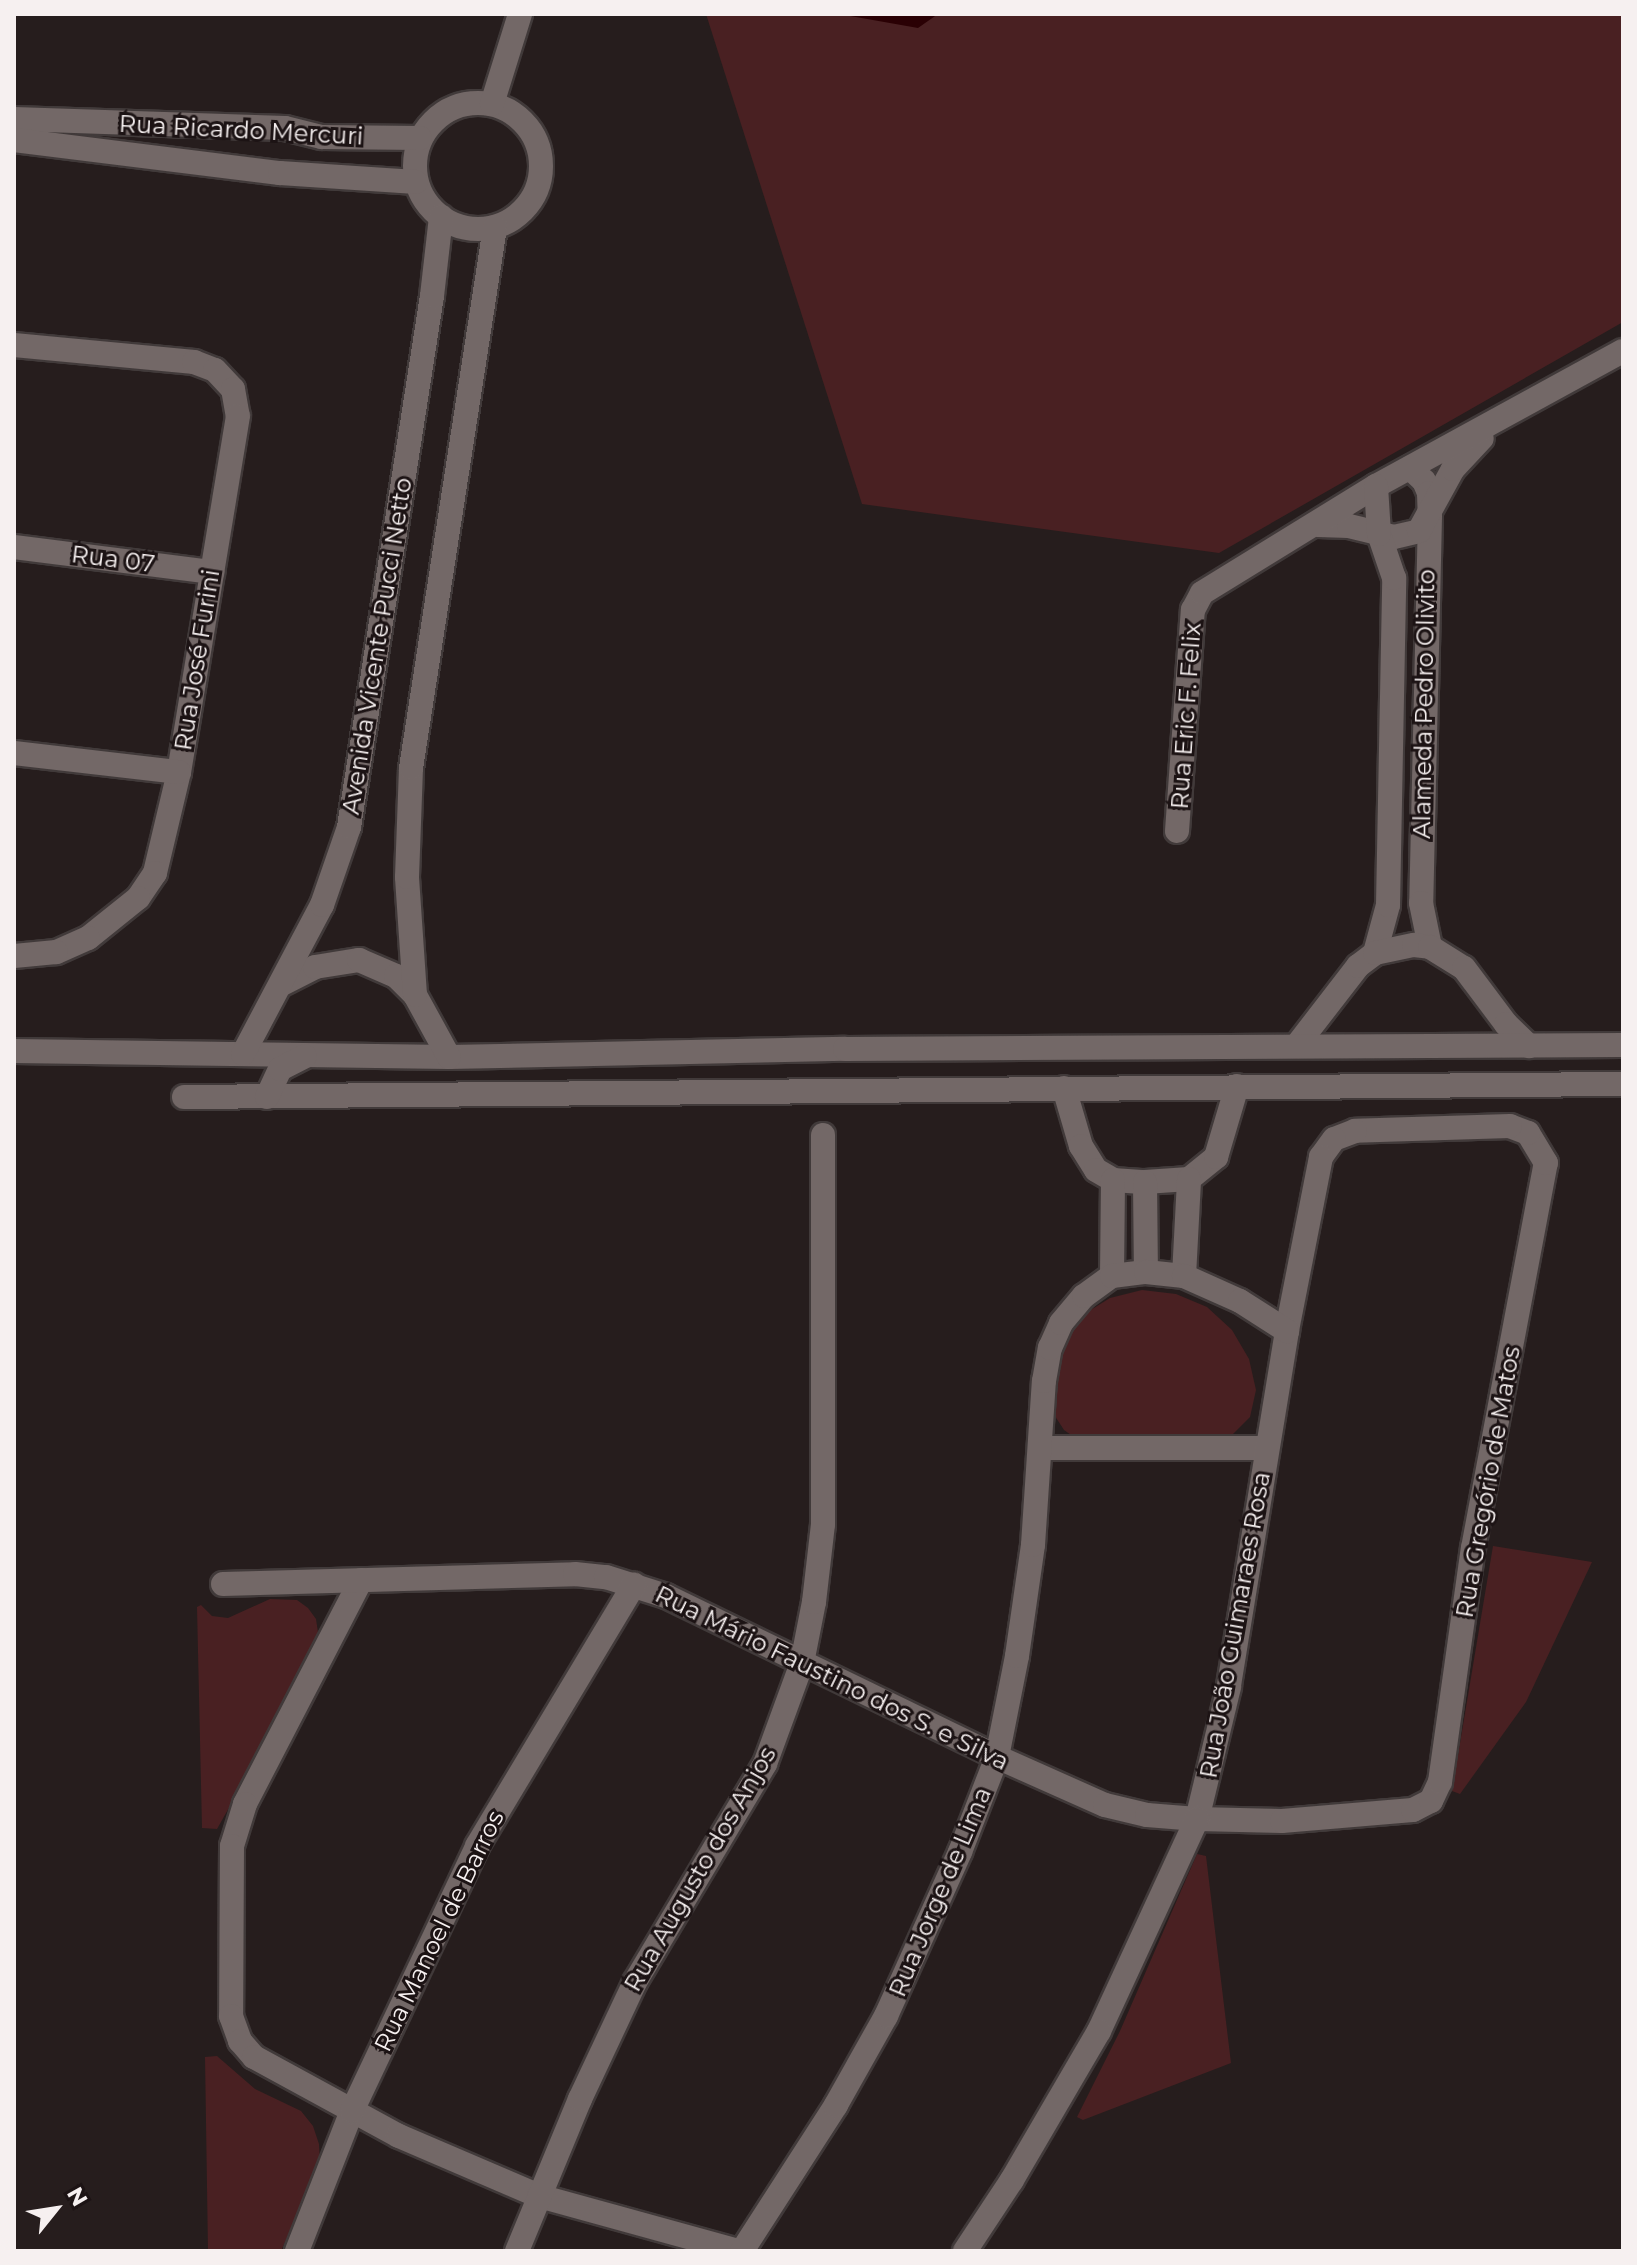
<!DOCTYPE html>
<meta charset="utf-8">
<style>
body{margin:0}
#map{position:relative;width:1637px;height:2265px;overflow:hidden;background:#261d1d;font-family:Montserrat,sans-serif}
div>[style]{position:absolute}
.green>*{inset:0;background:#492022}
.water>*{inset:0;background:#2a0004}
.roads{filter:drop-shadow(2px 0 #413a3a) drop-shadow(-2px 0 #413a3a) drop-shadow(0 2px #413a3a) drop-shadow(0 -2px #413a3a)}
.minor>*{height:24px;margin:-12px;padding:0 12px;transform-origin:12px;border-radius:12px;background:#736867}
.minor>.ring{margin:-12px;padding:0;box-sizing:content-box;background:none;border:24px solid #736867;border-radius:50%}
span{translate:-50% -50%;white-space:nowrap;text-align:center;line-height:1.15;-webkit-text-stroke:6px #1c1314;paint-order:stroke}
.street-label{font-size:24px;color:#f6f0f0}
.frame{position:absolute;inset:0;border:16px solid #f6f0f0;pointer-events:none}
.north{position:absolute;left:16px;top:2169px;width:80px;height:80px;-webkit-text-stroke:6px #1c1314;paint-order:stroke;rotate:60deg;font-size:22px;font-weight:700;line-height:32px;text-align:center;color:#f6f0f0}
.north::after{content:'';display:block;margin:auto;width:28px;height:36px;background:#f6f0f0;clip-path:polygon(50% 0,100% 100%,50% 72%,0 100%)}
</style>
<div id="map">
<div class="green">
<i style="clip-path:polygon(706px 14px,1623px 14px,1623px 322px,1219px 553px,862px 504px)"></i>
<i style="clip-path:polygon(1142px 1290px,1176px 1294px,1207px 1307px,1232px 1330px,1249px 1359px,1256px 1390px,1250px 1417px,1231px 1436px,1081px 1442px,1064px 1430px,1053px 1413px,1060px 1342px,1081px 1316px,1110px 1298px)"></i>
<i style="clip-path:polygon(1493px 1546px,1592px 1562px,1526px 1702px,1460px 1794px,1452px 1791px)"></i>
<i style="clip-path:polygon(270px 1599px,297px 1600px,308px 1608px,316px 1619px,320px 1646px,217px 1829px,202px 1828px,197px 1607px,201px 1605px,212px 1616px,228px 1618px)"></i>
<i style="clip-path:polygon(1197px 1854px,1206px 1856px,1231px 2063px,1083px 2120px,1077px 2117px,1120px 2031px)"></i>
<i style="clip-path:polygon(217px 2056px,255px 2089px,301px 2111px,313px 2126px,319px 2144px,320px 2163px,281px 2251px,208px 2251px,205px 2057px)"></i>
</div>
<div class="water">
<i style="clip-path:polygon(839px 14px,938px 14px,918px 28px)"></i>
</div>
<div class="roads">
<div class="minor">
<i class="ring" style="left:415px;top:103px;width:102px;height:102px"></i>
<i style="left:492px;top:104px;width:94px;rotate:-72.7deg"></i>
<i style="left:14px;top:119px;width:271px;rotate:1.9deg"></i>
<i style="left:285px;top:128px;width:38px;rotate:14deg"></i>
<i style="left:322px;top:137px;width:98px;rotate:0.6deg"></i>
<i style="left:14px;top:140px;width:268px;rotate:7.1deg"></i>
<i style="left:280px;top:173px;width:136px;rotate:3.8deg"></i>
<i style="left:14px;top:345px;width:181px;rotate:5.4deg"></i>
<i style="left:194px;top:362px;width:22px;rotate:21deg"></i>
<i style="left:215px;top:370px;width:26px;rotate:47deg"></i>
<i style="left:233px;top:389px;width:27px;rotate:80deg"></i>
<i style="left:238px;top:416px;width:361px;rotate:99.4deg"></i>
<i style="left:179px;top:772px;width:104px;rotate:103.4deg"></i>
<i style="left:155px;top:873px;width:30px;rotate:124deg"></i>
<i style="left:138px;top:898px;width:64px;rotate:141.3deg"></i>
<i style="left:88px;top:938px;width:35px;rotate:156deg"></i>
<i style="left:56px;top:952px;width:42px;rotate:174.6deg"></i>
<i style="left:1410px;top:468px;width:19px;rotate:43deg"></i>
<i style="left:1424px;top:481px;width:13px;rotate:67deg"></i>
<i style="left:1429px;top:493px;width:23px;rotate:88deg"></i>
<i style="left:1430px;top:516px;width:387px;rotate:91.3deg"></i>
<i style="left:1421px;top:903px;width:45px;rotate:78.4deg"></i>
<i style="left:1318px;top:525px;width:31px;rotate:2deg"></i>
<i style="left:1349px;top:526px;width:46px;rotate:13.7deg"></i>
<i style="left:1394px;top:537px;width:26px;rotate:-13deg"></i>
<i style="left:1419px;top:531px;width:71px;rotate:-61.3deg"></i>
<i style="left:1453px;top:469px;width:42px;rotate:-46.9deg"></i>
<i style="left:14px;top:547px;width:200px;rotate:7.2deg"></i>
<i style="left:14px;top:753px;width:166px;rotate:6.6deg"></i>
<i style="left:1177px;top:831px;width:222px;rotate:-85.9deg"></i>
<i style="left:1193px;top:610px;width:19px;rotate:-62deg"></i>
<i style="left:1202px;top:593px;width:204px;rotate:-31.6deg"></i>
<i style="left:1376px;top:486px;width:281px;rotate:-28.7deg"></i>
<i style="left:1375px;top:953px;width:50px;rotate:-74.8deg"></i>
<i style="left:1388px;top:905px;width:327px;rotate:-88.9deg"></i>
<i style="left:1394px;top:578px;width:46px;rotate:-108.8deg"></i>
<i style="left:1379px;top:534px;width:48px;rotate:-93.6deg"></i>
<i style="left:282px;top:984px;width:37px;rotate:-27deg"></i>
<i style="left:315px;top:967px;width:45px;rotate:-9deg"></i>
<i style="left:359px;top:960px;width:40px;rotate:23.4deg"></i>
<i style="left:396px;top:976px;width:27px;rotate:45deg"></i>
<i style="left:1297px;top:1045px;width:100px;rotate:-52.3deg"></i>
<i style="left:1358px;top:966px;width:21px;rotate:-37deg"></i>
<i style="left:1375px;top:953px;width:40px;rotate:-12deg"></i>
<i style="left:1414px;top:945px;width:16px;rotate:7deg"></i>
<i style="left:1430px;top:947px;width:40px;rotate:32deg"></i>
<i style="left:1464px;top:968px;width:70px;rotate:53.1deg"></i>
<i style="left:1506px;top:1024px;width:32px;rotate:44deg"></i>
<i style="left:14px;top:1051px;width:435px;rotate:0.8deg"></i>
<i style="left:449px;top:1057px;width:396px;rotate:-1.2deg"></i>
<i style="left:845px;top:1049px;width:778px;rotate:-0.29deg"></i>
<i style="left:243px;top:1054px;width:169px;rotate:-62.1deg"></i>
<i style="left:322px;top:905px;width:83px;rotate:-70.9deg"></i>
<i style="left:349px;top:827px;width:537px;rotate:-81.12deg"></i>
<i style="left:432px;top:296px;width:80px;rotate:-83.5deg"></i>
<i style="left:449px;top:1057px;width:71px;rotate:-118.7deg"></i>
<i style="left:415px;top:995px;width:118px;rotate:-93.9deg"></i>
<i style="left:407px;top:877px;width:109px;rotate:-87.9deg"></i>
<i style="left:411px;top:768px;width:547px;rotate:-81.17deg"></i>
<i style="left:1064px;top:1088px;width:60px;rotate:73.7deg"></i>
<i style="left:1081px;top:1146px;width:28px;rotate:58deg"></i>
<i style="left:1096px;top:1170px;width:20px;rotate:30deg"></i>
<i style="left:1113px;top:1180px;width:32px;rotate:4deg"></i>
<i style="left:1145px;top:1182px;width:44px;rotate:-3.9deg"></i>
<i style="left:1189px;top:1179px;width:35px;rotate:-39deg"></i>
<i style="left:1216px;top:1157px;width:74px;rotate:-73.5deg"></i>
<i style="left:184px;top:1097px;width:1439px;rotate:-0.52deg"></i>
<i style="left:267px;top:1097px;width:31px;rotate:-65deg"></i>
<i style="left:280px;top:1069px;width:28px;rotate:-27deg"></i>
<i style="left:1145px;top:1182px;width:90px;rotate:89.4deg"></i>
<i style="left:1112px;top:1276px;width:96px;rotate:-89.4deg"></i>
<i style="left:1184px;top:1276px;width:97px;rotate:-87deg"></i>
<i style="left:1040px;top:1448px;width:226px"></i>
<i style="left:361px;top:1580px;width:252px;rotate:117.4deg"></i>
<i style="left:245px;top:1804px;width:44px;rotate:107.2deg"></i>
<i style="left:232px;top:1846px;width:170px;rotate:90.3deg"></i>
<i style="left:231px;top:2016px;width:27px;rotate:70deg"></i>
<i style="left:240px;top:2041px;width:21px;rotate:49deg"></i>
<i style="left:254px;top:2057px;width:165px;rotate:28.6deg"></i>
<i style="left:399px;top:2136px;width:152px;rotate:23.2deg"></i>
<i style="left:539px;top:2196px;width:206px;rotate:15.4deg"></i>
<i style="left:223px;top:1584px;width:352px;rotate:-1.6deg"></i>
<i style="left:575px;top:1574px;width:31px;rotate:6deg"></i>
<i style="left:606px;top:1577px;width:63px;rotate:17.6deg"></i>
<i style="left:666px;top:1596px;width:368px;rotate:25.9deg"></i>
<i style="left:997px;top:1757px;width:118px;rotate:24deg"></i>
<i style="left:1105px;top:1805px;width:43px;rotate:13.4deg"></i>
<i style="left:1147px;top:1815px;width:50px;rotate:4.6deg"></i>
<i style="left:1197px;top:1819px;width:85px;rotate:1.3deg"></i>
<i style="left:1282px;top:1821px;width:131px;rotate:-4.8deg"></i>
<i style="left:1413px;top:1810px;width:20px;rotate:-27deg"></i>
<i style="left:1431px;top:1801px;width:21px;rotate:-65deg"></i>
<i style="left:1440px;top:1782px;width:236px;rotate:-82deg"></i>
<i style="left:1473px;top:1548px;width:392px;rotate:-79.3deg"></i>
<i style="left:1546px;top:1163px;width:35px;rotate:-121deg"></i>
<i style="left:1528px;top:1133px;width:19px;rotate:-159deg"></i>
<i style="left:1510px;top:1126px;width:155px;rotate:178.2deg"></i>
<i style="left:1355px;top:1131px;width:22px;rotate:159deg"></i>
<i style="left:1334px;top:1139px;width:22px;rotate:126deg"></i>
<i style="left:1321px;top:1157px;width:177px;rotate:101.1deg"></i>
<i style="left:1287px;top:1331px;width:361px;rotate:99.3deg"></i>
<i style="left:1229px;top:1687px;width:136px;rotate:103.6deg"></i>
<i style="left:1197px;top:1819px;width:234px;rotate:114.8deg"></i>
<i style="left:1099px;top:2031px;width:173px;rotate:120.3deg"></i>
<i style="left:1012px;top:2180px;width:85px;rotate:123.5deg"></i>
<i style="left:297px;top:2251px;width:150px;rotate:-68.6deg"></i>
<i style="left:352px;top:2111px;width:293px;rotate:-64.7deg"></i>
<i style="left:477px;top:1846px;width:305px;rotate:-59deg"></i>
<i style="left:517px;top:2251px;width:165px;rotate:-67.5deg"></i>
<i style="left:580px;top:2099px;width:129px;rotate:-64.8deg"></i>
<i style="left:635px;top:1982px;width:254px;rotate:-59.2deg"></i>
<i style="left:765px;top:1764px;width:108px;rotate:-69.9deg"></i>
<i style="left:802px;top:1663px;width:62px;rotate:-78.9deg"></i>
<i style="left:814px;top:1602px;width:79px;rotate:-83.4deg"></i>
<i style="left:823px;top:1524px;width:389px;rotate:-90deg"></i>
<i style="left:742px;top:2251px;width:174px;rotate:-57.2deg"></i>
<i style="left:836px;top:2105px;width:102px;rotate:-60.7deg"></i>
<i style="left:886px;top:2016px;width:180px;rotate:-65.7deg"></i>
<i style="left:960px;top:1852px;width:102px;rotate:-68.7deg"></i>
<i style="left:997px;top:1757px;width:103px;rotate:-78.8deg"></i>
<i style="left:1017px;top:1656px;width:112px;rotate:-81.8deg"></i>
<i style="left:1033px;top:1545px;width:164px;rotate:-86.2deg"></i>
<i style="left:1044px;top:1381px;width:34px;rotate:-80deg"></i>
<i style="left:1050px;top:1348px;width:27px;rotate:-66deg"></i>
<i style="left:1061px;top:1323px;width:35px;rotate:-50deg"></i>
<i style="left:1084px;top:1296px;width:34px;rotate:-36deg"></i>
<i style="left:1112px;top:1276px;width:34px;rotate:-7deg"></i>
<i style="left:1146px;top:1272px;width:38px;rotate:6deg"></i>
<i style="left:1184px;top:1276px;width:61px;rotate:24.1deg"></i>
<i style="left:1240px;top:1301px;width:56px;rotate:32.6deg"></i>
</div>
</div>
<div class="street-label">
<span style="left:241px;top:130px;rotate:3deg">Rua Ricardo Mercuri</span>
<span style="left:113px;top:559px;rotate:7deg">Rua 07</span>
<span style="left:377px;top:646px;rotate:-81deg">Avenida Vicente Pucci Netto</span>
<span style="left:197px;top:660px;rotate:-81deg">Rua José Furini</span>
<span style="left:1424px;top:704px;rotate:-89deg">Alameda Pedro Olivito</span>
<span style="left:1186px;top:716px;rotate:-86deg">Rua Eric F. Felix</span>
<span style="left:1488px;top:1482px;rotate:-80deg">Rua Gregório de Matos</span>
<span style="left:1235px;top:1625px;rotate:-80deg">Rua João Guimaraes Rosa</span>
<span style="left:832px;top:1678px;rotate:26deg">Rua Mário Faustino dos S. e Silva</span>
<span style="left:700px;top:1869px;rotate:-60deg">Rua Augusto dos Anjos</span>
<span style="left:940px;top:1892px;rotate:-67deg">Rua Jorge de Lima</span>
<span style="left:439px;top:1931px;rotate:-64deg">Rua Manoel de Barros</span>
</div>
<div class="frame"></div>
<div class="north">N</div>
</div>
